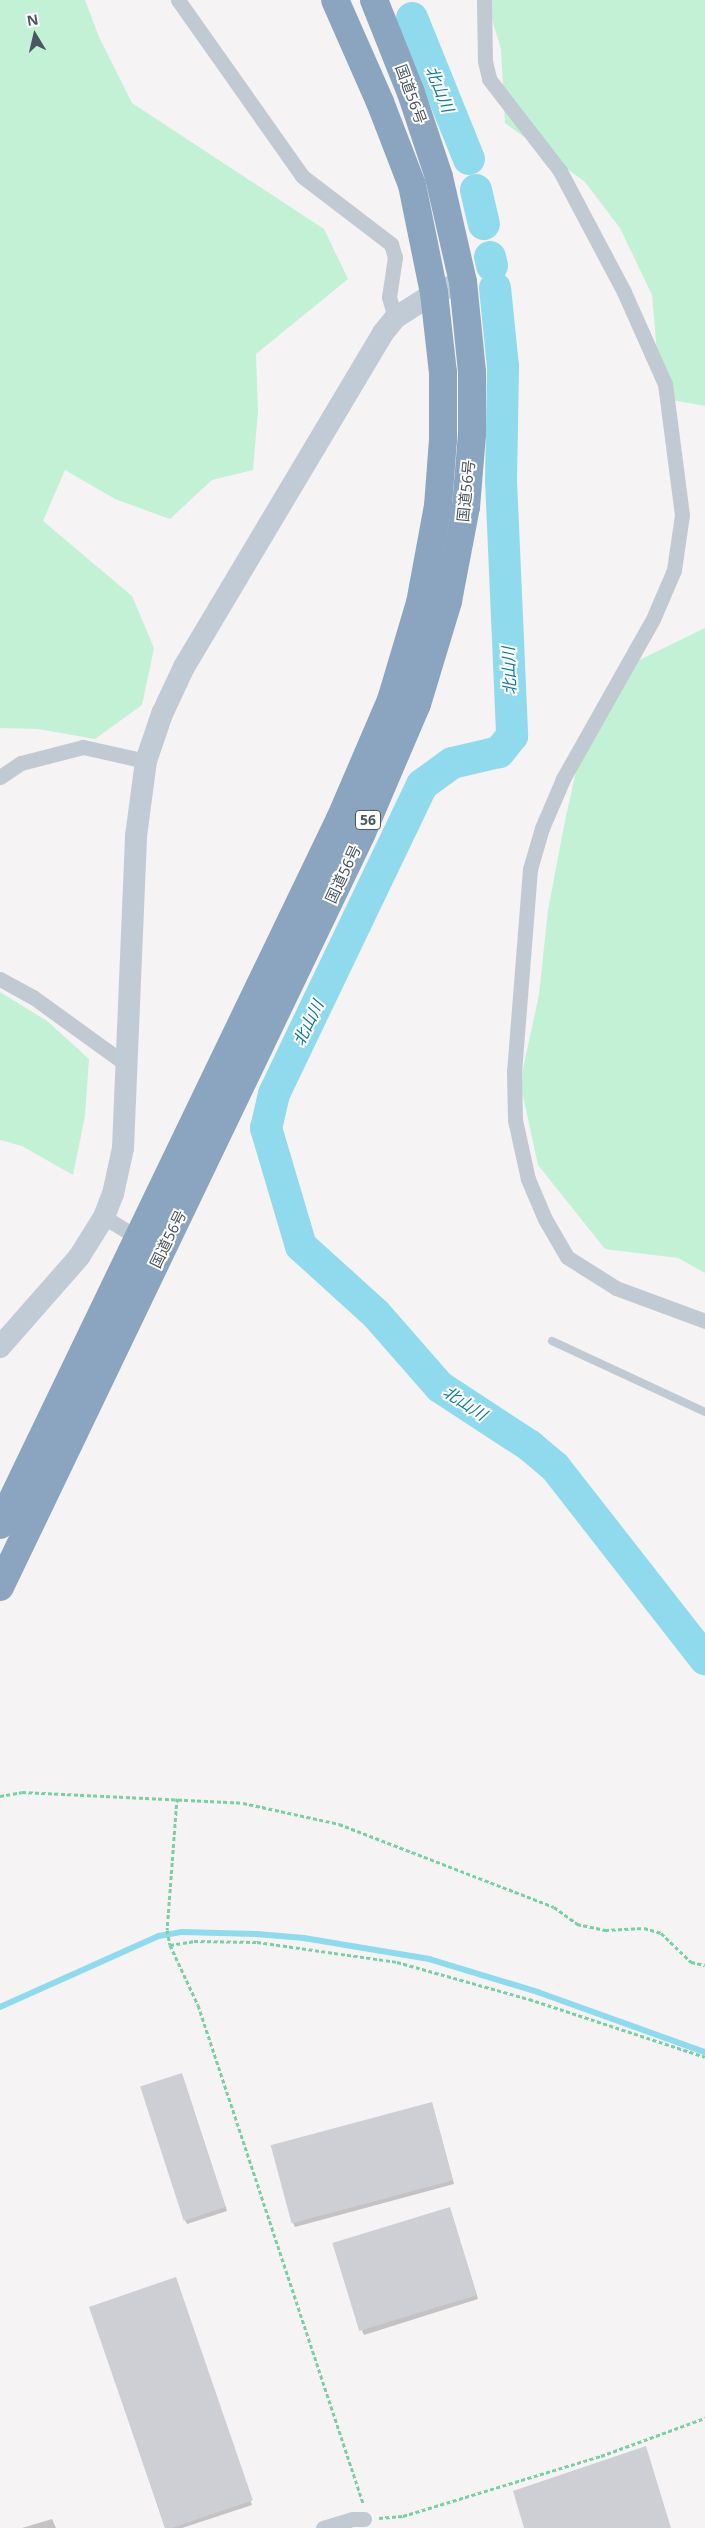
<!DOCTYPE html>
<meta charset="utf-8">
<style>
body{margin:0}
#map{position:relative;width:705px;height:2528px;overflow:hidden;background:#f5f3f3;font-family:"Noto Sans","Noto Sans JP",sans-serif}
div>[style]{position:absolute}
.green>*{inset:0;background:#c3f1d5}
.shadow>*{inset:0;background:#0003}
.stream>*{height:5.5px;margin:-2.75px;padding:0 2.75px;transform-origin:2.75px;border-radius:2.75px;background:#90daee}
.river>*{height:32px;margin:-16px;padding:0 16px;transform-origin:16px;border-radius:16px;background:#90daee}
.building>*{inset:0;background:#cdcfd5;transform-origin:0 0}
.path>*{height:3px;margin-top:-1.5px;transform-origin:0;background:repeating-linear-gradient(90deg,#7ad0a6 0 4px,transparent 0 6.5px)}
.lane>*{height:8px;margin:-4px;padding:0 4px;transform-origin:4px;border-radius:4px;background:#c1cad2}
.street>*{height:15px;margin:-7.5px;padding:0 7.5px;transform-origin:7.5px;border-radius:7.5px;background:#c1cad2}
.secondary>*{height:22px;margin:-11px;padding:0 11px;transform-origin:11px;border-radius:11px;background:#c1cbd6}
.highway>*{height:28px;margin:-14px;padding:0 14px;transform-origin:14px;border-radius:14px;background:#8ba5c1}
span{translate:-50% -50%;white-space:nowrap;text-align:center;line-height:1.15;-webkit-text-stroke:4px #fff;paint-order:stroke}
.shield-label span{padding:1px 4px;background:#fff;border:1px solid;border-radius:4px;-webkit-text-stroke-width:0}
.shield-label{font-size:14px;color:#4a5661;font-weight:700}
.street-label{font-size:15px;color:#4a5661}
.water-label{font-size:16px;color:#0c7c9b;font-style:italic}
.north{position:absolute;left:10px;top:10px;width:50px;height:50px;-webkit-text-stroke:4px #fff;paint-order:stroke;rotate:351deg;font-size:14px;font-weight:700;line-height:20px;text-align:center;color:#4a5661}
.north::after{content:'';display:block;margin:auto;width:18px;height:22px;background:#4a5661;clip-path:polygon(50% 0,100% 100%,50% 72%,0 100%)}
</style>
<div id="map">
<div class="green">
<i style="clip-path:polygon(0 0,85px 0,99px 37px,132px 103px,324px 229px,348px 279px,256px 354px,258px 411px,253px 470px,212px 480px,170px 519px,115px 499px,65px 470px,43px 521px,132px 596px,154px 648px,142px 705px,95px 739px,38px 729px,0 728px)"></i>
<i style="clip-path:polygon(486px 0,705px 0,705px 406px,661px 398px,652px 295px,620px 228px,585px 182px,505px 123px,501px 49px)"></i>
<i style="clip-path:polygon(705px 628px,705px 1273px,678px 1258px,605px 1249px,538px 1165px,520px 1082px,539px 995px,548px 910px,565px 821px,581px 749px,629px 665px)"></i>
<i style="clip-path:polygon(0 992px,47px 1021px,89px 1059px,85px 1116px,73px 1175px,22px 1146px,0 1140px)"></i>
</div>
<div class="shadow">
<i style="clip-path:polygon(183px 2078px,227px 2211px,187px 2224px,185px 2220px)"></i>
<i style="clip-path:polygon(432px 2103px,454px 2184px,295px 2227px,293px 2223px)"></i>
<i style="clip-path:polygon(451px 2212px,478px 2299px,364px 2335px,362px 2331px)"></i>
<i style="clip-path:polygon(177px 2282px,252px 2505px,182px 2528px,165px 2528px,91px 2307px)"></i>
<i style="clip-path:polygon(52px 2519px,56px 2528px,22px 2528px)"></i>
</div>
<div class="stream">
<i style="left:0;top:2007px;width:174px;rotate:-24.1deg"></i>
<i style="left:159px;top:1936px;width:23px;rotate:-10deg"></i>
<i style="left:182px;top:1932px;width:75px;rotate:1.5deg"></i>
<i style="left:257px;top:1934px;width:47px;rotate:4.9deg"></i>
<i style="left:304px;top:1938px;width:127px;rotate:9.5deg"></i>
<i style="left:429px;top:1959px;width:114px;rotate:16.8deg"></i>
<i style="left:538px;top:1992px;width:177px;rotate:19.8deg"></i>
</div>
<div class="river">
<i style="left:412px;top:18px;width:152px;rotate:68deg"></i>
<i style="left:476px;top:190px;width:35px;rotate:77deg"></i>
<i style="left:490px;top:257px;width:9px;rotate:77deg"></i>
<i style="left:495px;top:288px;width:79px;rotate:84.2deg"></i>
<i style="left:503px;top:367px;width:113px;rotate:91deg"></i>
<i style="left:501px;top:480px;width:256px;rotate:87.5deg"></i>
<i style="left:512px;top:736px;width:21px;rotate:129deg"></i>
<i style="left:499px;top:752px;width:48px;rotate:166.8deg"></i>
<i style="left:452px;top:763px;width:37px;rotate:144deg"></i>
<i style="left:422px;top:785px;width:343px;rotate:115.6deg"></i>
<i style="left:274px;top:1094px;width:35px;rotate:103deg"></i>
<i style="left:266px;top:1128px;width:123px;rotate:73.5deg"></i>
<i style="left:301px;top:1246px;width:101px;rotate:42.2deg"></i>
<i style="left:376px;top:1314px;width:97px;rotate:48.8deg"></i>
<i style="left:440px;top:1387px;width:108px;rotate:33.2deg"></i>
<i style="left:530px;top:1446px;width:33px;rotate:40deg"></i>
<i style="left:555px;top:1467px;width:244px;rotate:52deg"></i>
</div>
<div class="building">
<i style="left:182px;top:2073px;width:141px;height:44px;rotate:72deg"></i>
<i style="left:432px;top:2102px;width:81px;height:167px;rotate:75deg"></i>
<i style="left:450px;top:2207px;width:92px;height:123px;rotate:73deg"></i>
<i style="left:176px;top:2277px;width:236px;height:92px;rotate:71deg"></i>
<i style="clip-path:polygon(646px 2446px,671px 2528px,524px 2528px,513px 2491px)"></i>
</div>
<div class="path">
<i style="left:0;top:1796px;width:22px;rotate:-10deg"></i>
<i style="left:22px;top:1792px;width:221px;rotate:2.8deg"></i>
<i style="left:243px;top:1803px;width:98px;rotate:12.3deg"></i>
<i style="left:339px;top:1824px;width:230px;rotate:21.1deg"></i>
<i style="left:554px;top:1907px;width:29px;rotate:36deg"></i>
<i style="left:577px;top:1924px;width:29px;rotate:12deg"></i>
<i style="left:605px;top:1930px;width:39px;rotate:-3deg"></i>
<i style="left:644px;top:1928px;width:18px;rotate:16deg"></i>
<i style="left:661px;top:1933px;width:42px;rotate:44deg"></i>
<i style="left:691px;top:1962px;width:14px;rotate:12deg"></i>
<i style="left:177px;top:1798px;width:132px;rotate:94.3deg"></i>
<i style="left:167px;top:1930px;width:15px;rotate:79deg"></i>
<i style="left:170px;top:1945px;width:66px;rotate:65deg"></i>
<i style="left:198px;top:2005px;width:525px;rotate:71.67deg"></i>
<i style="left:170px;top:1945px;width:24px;rotate:-9deg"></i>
<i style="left:194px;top:1941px;width:63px;rotate:0.9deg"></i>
<i style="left:257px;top:1942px;width:141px;rotate:8.1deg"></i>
<i style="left:397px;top:1962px;width:137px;rotate:15.7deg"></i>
<i style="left:529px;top:1999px;width:185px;rotate:18.2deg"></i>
<i style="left:379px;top:2518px;width:24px;rotate:-5deg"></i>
<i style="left:403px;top:2516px;width:207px;rotate:-16.9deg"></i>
<i style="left:601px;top:2456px;width:111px;rotate:-20.1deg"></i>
</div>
<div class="lane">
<i style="left:552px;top:1341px;width:169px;rotate:24.9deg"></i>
</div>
<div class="street">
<i style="left:178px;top:0;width:215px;rotate:54.8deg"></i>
<i style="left:302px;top:176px;width:112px;rotate:37.4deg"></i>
<i style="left:391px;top:244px;width:14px;rotate:73deg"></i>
<i style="left:395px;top:257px;width:40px;rotate:98.5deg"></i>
<i style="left:389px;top:297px;width:22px;rotate:74deg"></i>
<i style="left:484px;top:0;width:61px;rotate:89.1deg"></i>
<i style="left:485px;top:61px;width:18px;rotate:77deg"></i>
<i style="left:489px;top:79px;width:116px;rotate:52.3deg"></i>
<i style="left:560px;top:171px;width:137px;rotate:62.1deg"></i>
<i style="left:624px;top:292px;width:101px;rotate:66deg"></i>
<i style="left:665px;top:384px;width:132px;rotate:82.6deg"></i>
<i style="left:682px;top:515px;width:56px;rotate:98.3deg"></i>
<i style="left:674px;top:570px;width:53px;rotate:113.2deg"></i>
<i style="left:653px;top:619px;width:184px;rotate:119.4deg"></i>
<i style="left:563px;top:779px;width:53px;rotate:113.2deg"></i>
<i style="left:542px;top:828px;width:43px;rotate:106.3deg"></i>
<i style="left:530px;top:869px;width:203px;rotate:94.5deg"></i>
<i style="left:514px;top:1071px;width:49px;rotate:88.8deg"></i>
<i style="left:515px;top:1120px;width:60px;rotate:77.6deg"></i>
<i style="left:528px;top:1179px;width:43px;rotate:67deg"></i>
<i style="left:545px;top:1219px;width:44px;rotate:59.9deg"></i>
<i style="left:567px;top:1257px;width:58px;rotate:32.3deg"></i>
<i style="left:616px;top:1288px;width:95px;rotate:20.3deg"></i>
<i style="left:0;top:777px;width:25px;rotate:-34deg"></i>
<i style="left:21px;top:763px;width:64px;rotate:-14.5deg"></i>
<i style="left:83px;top:747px;width:65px;rotate:12.5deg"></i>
<i style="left:0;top:979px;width:38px;rotate:29deg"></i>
<i style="left:33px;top:997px;width:116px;rotate:35.9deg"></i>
<i style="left:104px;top:1217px;width:46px;rotate:31.6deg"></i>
<i style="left:323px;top:2528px;width:31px;rotate:-17deg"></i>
<i style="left:353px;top:2519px;width:11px"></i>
</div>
<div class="secondary">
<i style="left:0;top:1347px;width:120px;rotate:-48.7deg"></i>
<i style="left:79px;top:1257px;width:47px;rotate:-58deg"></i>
<i style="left:104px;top:1217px;width:25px;rotate:-69deg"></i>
<i style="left:113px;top:1194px;width:47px;rotate:-77.7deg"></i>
<i style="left:123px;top:1148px;width:312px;rotate:-87.6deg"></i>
<i style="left:136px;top:836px;width:76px;rotate:-82.4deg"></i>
<i style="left:146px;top:761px;width:50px;rotate:-71.2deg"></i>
<i style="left:162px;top:714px;width:52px;rotate:-64.9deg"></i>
<i style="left:184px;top:667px;width:389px;rotate:-59.2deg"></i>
<i style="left:383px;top:333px;width:19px;rotate:-51deg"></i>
<i style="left:395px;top:318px;width:46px;rotate:-32.7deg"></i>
<i style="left:434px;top:293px;width:31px;rotate:-21deg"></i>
</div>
<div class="highway">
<i style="left:0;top:1525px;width:784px;rotate:-64.29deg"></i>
<i style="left:340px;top:819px;width:129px;rotate:-66.8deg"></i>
<i style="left:391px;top:700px;width:101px;rotate:-73.4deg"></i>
<i style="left:420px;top:603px;width:99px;rotate:-79.5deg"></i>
<i style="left:438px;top:506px;width:66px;rotate:-85.7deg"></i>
<i style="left:443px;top:440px;width:67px;rotate:-90deg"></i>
<i style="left:443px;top:373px;width:81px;rotate:-96.4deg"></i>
<i style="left:434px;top:293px;width:110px;rotate:-101.5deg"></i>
<i style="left:412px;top:185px;width:89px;rotate:-111.1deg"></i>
<i style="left:380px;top:102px;width:111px;rotate:-113.8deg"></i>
<i style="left:0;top:1587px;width:834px;rotate:-64.36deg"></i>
<i style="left:361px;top:835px;width:142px;rotate:-66.9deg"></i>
<i style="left:417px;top:704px;width:108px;rotate:-73.2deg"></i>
<i style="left:448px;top:601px;width:96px;rotate:-79.2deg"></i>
<i style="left:466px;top:507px;width:73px;rotate:-85.3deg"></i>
<i style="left:472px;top:434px;width:62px;rotate:-90deg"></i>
<i style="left:472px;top:372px;width:90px;rotate:-95.7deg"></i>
<i style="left:463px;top:282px;width:108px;rotate:-102.9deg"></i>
<i style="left:439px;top:177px;width:89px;rotate:-108.4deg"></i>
<i style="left:411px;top:93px;width:100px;rotate:-111.7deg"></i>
</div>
<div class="shield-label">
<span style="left:368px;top:820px">56</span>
</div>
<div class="street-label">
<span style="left:411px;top:94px;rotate:70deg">国道56号</span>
<span style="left:466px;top:491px;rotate:-84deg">国道56号</span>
<span style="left:343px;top:874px;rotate:-65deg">国道56号</span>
<span style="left:168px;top:1239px;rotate:-64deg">国道56号</span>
</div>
<div class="water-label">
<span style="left:440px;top:89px;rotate:68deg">北山川</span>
<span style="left:509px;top:671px;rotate:-92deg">北山川</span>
<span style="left:308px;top:1023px;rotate:-64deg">北山川</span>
<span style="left:465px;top:1403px;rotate:33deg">北山川</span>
</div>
<div class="north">N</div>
</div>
